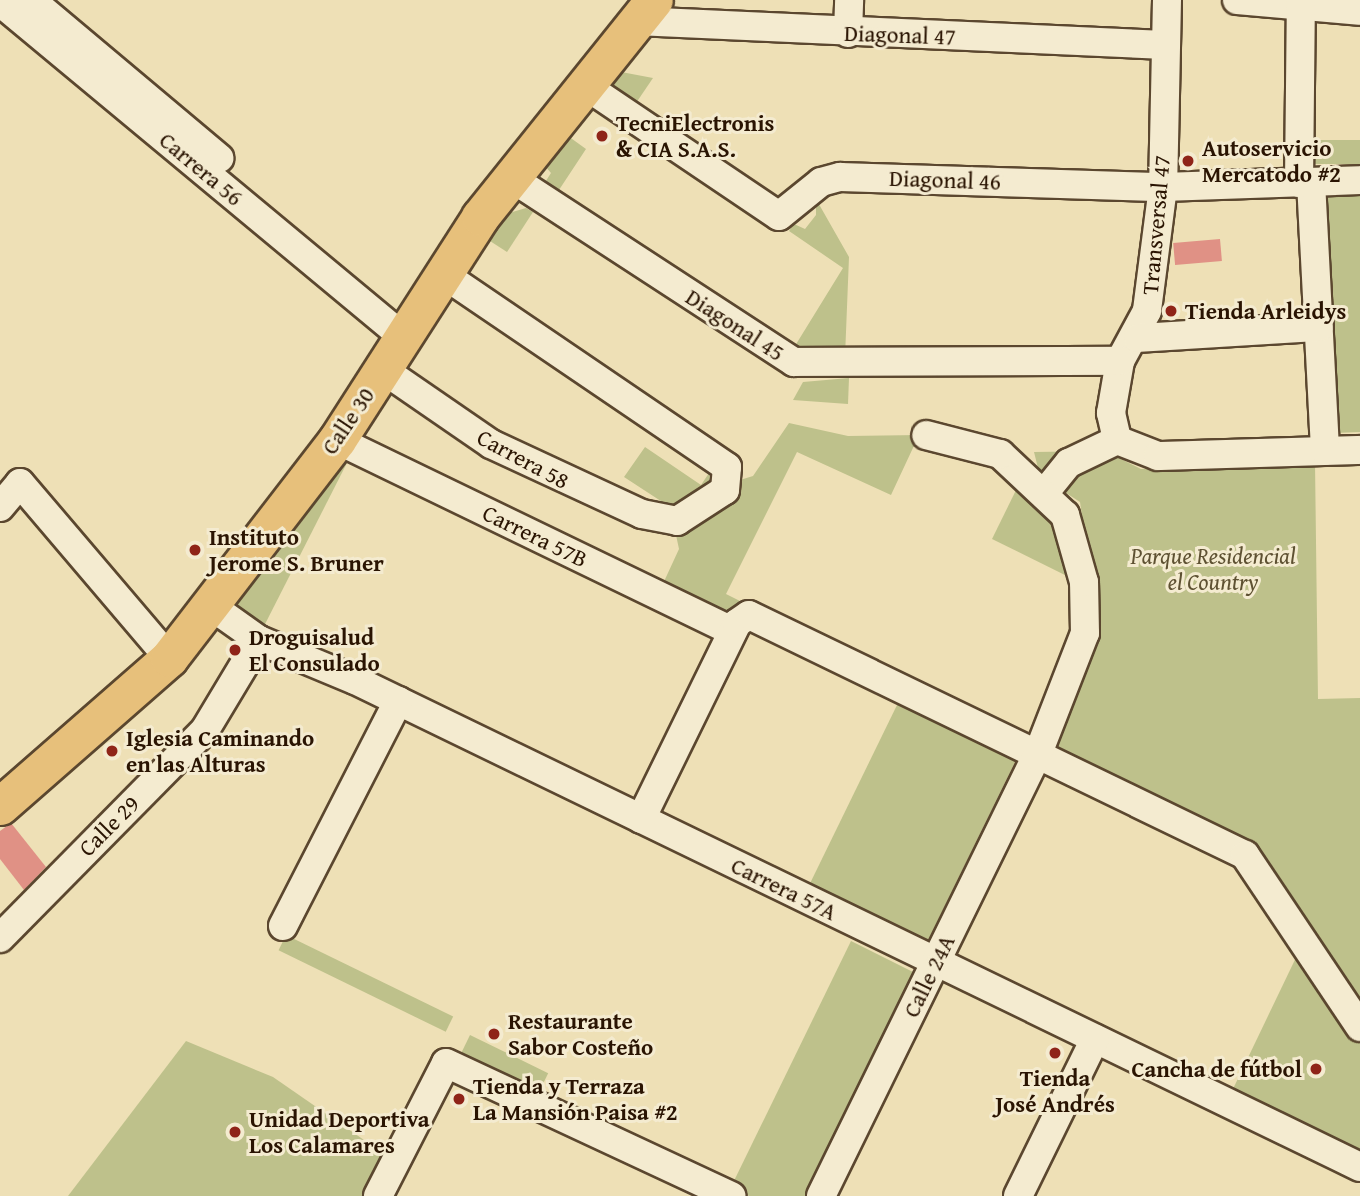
<!DOCTYPE html>
<meta charset="utf-8">
<style>
body{margin:0}
#map{position:relative;width:1360px;height:1196px;overflow:hidden;background:#eee0b6;font-family:"Gentium Book Plus",serif}
div>[style]{position:absolute}
.green>*{inset:0;background:#bec18b;transform-origin:0 0}
.building>*{inset:0;background:#e09185;transform-origin:0 0}
.roads{filter:drop-shadow(2px 0 #5b472f) drop-shadow(-2px 0 #5b472f) drop-shadow(0 2px #5b472f) drop-shadow(0 -2px #5b472f)}
.minor>*{height:28px;margin:-14px;padding:0 14px;transform-origin:14px;border-radius:14px;background:#f4ebd0}
.major>*{height:37px;margin:-18.5px;padding:0 18.5px;transform-origin:18.5px;border-radius:18.5px;background:#e7c07b}
.dots>*{width:19px;height:19px;translate:-50% -50%;box-sizing:border-box;border:4px solid #f4ebd0;border-radius:50%}
span{translate:-50% -50%;white-space:nowrap;text-align:center;line-height:1.15;-webkit-text-stroke:6px #f4ebd0;paint-order:stroke}
.street-label{font-size:23px;color:#2a1402}
.poi-label{font-size:23px;color:#2a1402;font-weight:700}
.left{translate:0 -50%;text-align:left}
.right{translate:-100% -50%;text-align:right}
.park-label{font-size:23px;color:#5e5132;font-style:italic}
</style>
<div id="map">
<div class="green">
<i style="clip-path:polygon(616px 71px,653px 78px,634px 106px,604px 87px)"></i>
<i style="clip-path:polygon(568px 136px,586px 149px,555px 196px,542px 187px,551px 173px,545px 166px)"></i>
<i style="left:1360px;top:140px;width:24px;height:47px;rotate:90deg"></i>
<i style="clip-path:polygon(1360px 188px,1360px 432px,1334px 433px,1325px 190px)"></i>
<i style="clip-path:polygon(816px 199px,849px 257px,845px 357px,790px 354px,843px 268px,789px 231px,794px 224px,805px 229px,816px 215px)"></i>
<i style="clip-path:polygon(526px 208px,533px 212px,507px 252px,490px 241px,509px 213px)"></i>
<i style="clip-path:polygon(849px 378px,848px 404px,793px 400px,803px 382px)"></i>
<i style="clip-path:polygon(789px 423px,848px 436px,919px 435px,891px 495px,797px 452px,726px 594px,742px 602px,731px 622px,661px 588px,679px 549px,676px 535px,740px 480px,753px 476px)"></i>
<i style="clip-path:polygon(645px 447px,701px 485px,711px 470px,722px 473px,690px 511px,670px 507px,624px 477px)"></i>
<i style="clip-path:polygon(1105px 451px,1141px 469px,1315px 462px,1318px 699px,1360px 698px,1360px 1008px,1254px 849px,1048px 748px,1097px 621px,1080px 502px,1040px 476px,1034px 452px)"></i>
<i style="clip-path:polygon(341px 452px,350px 457px,261px 632px,221px 608px)"></i>
<i style="clip-path:polygon(1021px 480px,1052px 508px,1077px 581px,992px 539px)"></i>
<i style="left:898px;top:703px;width:131px;height:205px;rotate:26deg"></i>
<i style="left:286px;top:935px;width:186px;height:17px;rotate:26deg"></i>
<i style="clip-path:polygon(851px 941px,917px 974px,808px 1196px,749px 1196px,731px 1187px)"></i>
<i style="clip-path:polygon(1302px 945px,1360px 1036px,1360px 1153px,1232px 1091px)"></i>
<i style="left:470px;top:1035px;width:87px;height:23px;rotate:26deg"></i>
<i style="clip-path:polygon(186px 1041px,273px 1077px,377px 1149px,382px 1157px,366px 1196px,68px 1196px)"></i>
</div>
<div class="building">
<i style="left:1220px;top:239px;width:22px;height:47px;rotate:85deg"></i>
<i style="clip-path:polygon(11px 823px,46px 867px,24px 890px,0 859px,0 831px)"></i>
</div>
<div class="roads">
<div class="minor">
<i style="left:31px;top:0;width:246px;rotate:40deg"></i>
<i style="left:1167px;top:0;width:187px;rotate:91.2deg"></i>
<i style="left:1163px;top:187px;width:125px;rotate:97.4deg"></i>
<i style="left:1147px;top:311px;width:57px;rotate:118.4deg"></i>
<i style="left:1120px;top:361px;width:53px;rotate:99.8deg"></i>
<i style="left:1111px;top:413px;width:28px;rotate:77deg"></i>
<i style="left:1117px;top:440px;width:44px;rotate:21.3deg"></i>
<i style="left:1158px;top:456px;width:202px;rotate:-1.7deg"></i>
<i style="left:1237px;top:0;width:123px;rotate:5.1deg"></i>
<i style="left:0;top:2px;width:523px;rotate:39.72deg"></i>
<i style="left:636px;top:21px;width:530px;rotate:2.6deg"></i>
<i style="left:848px;top:33px;width:33px;rotate:-88deg"></i>
<i style="left:583px;top:84px;width:236px;rotate:34deg"></i>
<i style="left:779px;top:216px;width:54px;rotate:-39deg"></i>
<i style="left:821px;top:182px;width:20px;rotate:-15deg"></i>
<i style="left:840px;top:177px;width:323px;rotate:1.8deg"></i>
<i style="left:1163px;top:187px;width:197px;rotate:-2deg"></i>
<i style="left:510px;top:177px;width:339px;rotate:33.1deg"></i>
<i style="left:794px;top:362px;width:326px;rotate:-0.2deg"></i>
<i style="left:1311px;top:182px;width:269px;rotate:87deg"></i>
<i style="left:1299px;top:183px;width:183px;rotate:-89.4deg"></i>
<i style="left:1138px;top:338px;width:181px;rotate:-3.5deg"></i>
<i style="left:382px;top:369px;width:132px;rotate:34.5deg"></i>
<i style="left:491px;top:444px;width:166px;rotate:24.9deg"></i>
<i style="left:642px;top:514px;width:36px;rotate:11deg"></i>
<i style="left:677px;top:521px;width:57px;rotate:-32.9deg"></i>
<i style="left:725px;top:490px;width:23px;rotate:-85deg"></i>
<i style="left:727px;top:467px;width:345px;rotate:-145.8deg"></i>
<i style="left:337px;top:440px;width:439px;rotate:25.8deg"></i>
<i style="left:1046px;top:491px;width:36px;rotate:-51deg"></i>
<i style="left:1069px;top:463px;width:53px;rotate:-25.6deg"></i>
<i style="left:0;top:507px;width:31px;rotate:-50deg"></i>
<i style="left:20px;top:483px;width:230px;rotate:49.6deg"></i>
<i style="left:211px;top:606px;width:59px;rotate:35.3deg"></i>
<i style="left:259px;top:640px;width:104px;rotate:22.6deg"></i>
<i style="left:355px;top:680px;width:1117px;rotate:25.85deg"></i>
<i style="left:641px;top:819px;width:218px;rotate:-63.9deg"></i>
<i style="left:737px;top:623px;width:14px;rotate:-34deg"></i>
<i style="left:749px;top:615px;width:551px;rotate:25.82deg"></i>
<i style="left:1245px;top:855px;width:207px;rotate:56.2deg"></i>
<i style="left:283px;top:926px;width:253px;rotate:-62.9deg"></i>
<i style="left:0;top:938px;width:292px;rotate:-45.4deg"></i>
<i style="left:205px;top:730px;width:105px;rotate:-59deg"></i>
<i style="left:378px;top:1196px;width:149px;rotate:-62.9deg"></i>
<i style="left:446px;top:1063px;width:315px;rotate:25deg"></i>
<i style="left:821px;top:1196px;width:490px;rotate:-63.9deg"></i>
<i style="left:1037px;top:756px;width:132px;rotate:-68.7deg"></i>
<i style="left:1085px;top:633px;width:51px;rotate:-91.1deg"></i>
<i style="left:1084px;top:582px;width:70px;rotate:-105.8deg"></i>
<i style="left:1065px;top:515px;width:89px;rotate:-136.8deg"></i>
<i style="left:1000px;top:454px;width:76px;rotate:-165.6deg"></i>
<i style="left:1018px;top:1196px;width:175px;rotate:-63.9deg"></i>
</div>
<div class="major">
<i style="left:0;top:806px;width:225px;rotate:-41.2deg"></i>
<i style="left:169px;top:658px;width:275px;rotate:-52.4deg"></i>
<i style="left:337px;top:440px;width:265px;rotate:-57.3deg"></i>
<i style="left:480px;top:217px;width:278px;rotate:-51.3deg"></i>
</div>
</div>
<div class="dots">
<i style="left:602px;top:136px;background:#8f2418"></i>
<i style="left:1188px;top:161px;background:#8f2418"></i>
<i style="left:1171px;top:311px;background:#8f2418"></i>
<i style="left:195px;top:550px;background:#8f2418"></i>
<i style="left:235px;top:650px;background:#8f2418"></i>
<i style="left:112px;top:751px;background:#8f2418"></i>
<i style="left:494px;top:1034px;background:#8f2418"></i>
<i style="left:1055px;top:1053px;background:#8f2418"></i>
<i style="left:1316px;top:1069px;background:#8f2418"></i>
<i style="left:459px;top:1099px;background:#8f2418"></i>
<i style="left:235px;top:1132px;background:#8f2418"></i>
</div>
<div class="street-label">
<span style="left:900px;top:35px;rotate:2deg">Diagonal 47</span>
<span style="left:201px;top:169px;rotate:40deg">Carrera 56</span>
<span style="left:945px;top:180px;rotate:2deg">Diagonal 46</span>
<span style="left:1156px;top:225px;rotate:-85deg">Transversal 47</span>
<span style="left:735px;top:325px;rotate:33deg">Diagonal 45</span>
<span style="left:348px;top:421px;rotate:-56deg">Calle 30</span>
<span style="left:523px;top:459px;rotate:28deg">Carrera 58</span>
<span style="left:535px;top:536px;rotate:26deg">Carrera 57B</span>
<span style="left:109px;top:826px;rotate:-45deg">Calle 29</span>
<span style="left:784px;top:889px;rotate:26deg">Carrera 57A</span>
<span style="left:929px;top:976px;rotate:-64deg">Calle 24A</span>
</div>
<div class="poi-label">
<span class="left" style="left:616px;top:136px">TecniElectronis<br>&amp; CIA S.A.S.</span>
<span class="left" style="left:1202px;top:161px">Autoservicio<br>Mercatodo #2</span>
<span class="left" style="left:1185px;top:311px">Tienda Arleidys</span>
<span class="left" style="left:209px;top:550px">Instituto<br>Jerome S. Bruner</span>
<span class="left" style="left:249px;top:650px">Droguisalud<br>El Consulado</span>
<span class="left" style="left:126px;top:751px">Iglesia Caminando<br>en las Alturas</span>
<span class="left" style="left:508px;top:1034px">Restaurante<br>Sabor Costeño</span>
<span class="right" style="left:1302px;top:1069px">Cancha de fútbol</span>
<span style="left:1055px;top:1091px">Tienda<br>José Andrés</span>
<span class="left" style="left:473px;top:1099px">Tienda y Terraza<br>La Mansión Paisa #2</span>
<span class="left" style="left:249px;top:1132px">Unidad Deportiva<br>Los Calamares</span>
</div>
<div class="park-label">
<span style="left:1213px;top:569px">Parque Residencial<br>el Country</span>
</div>
</div>
